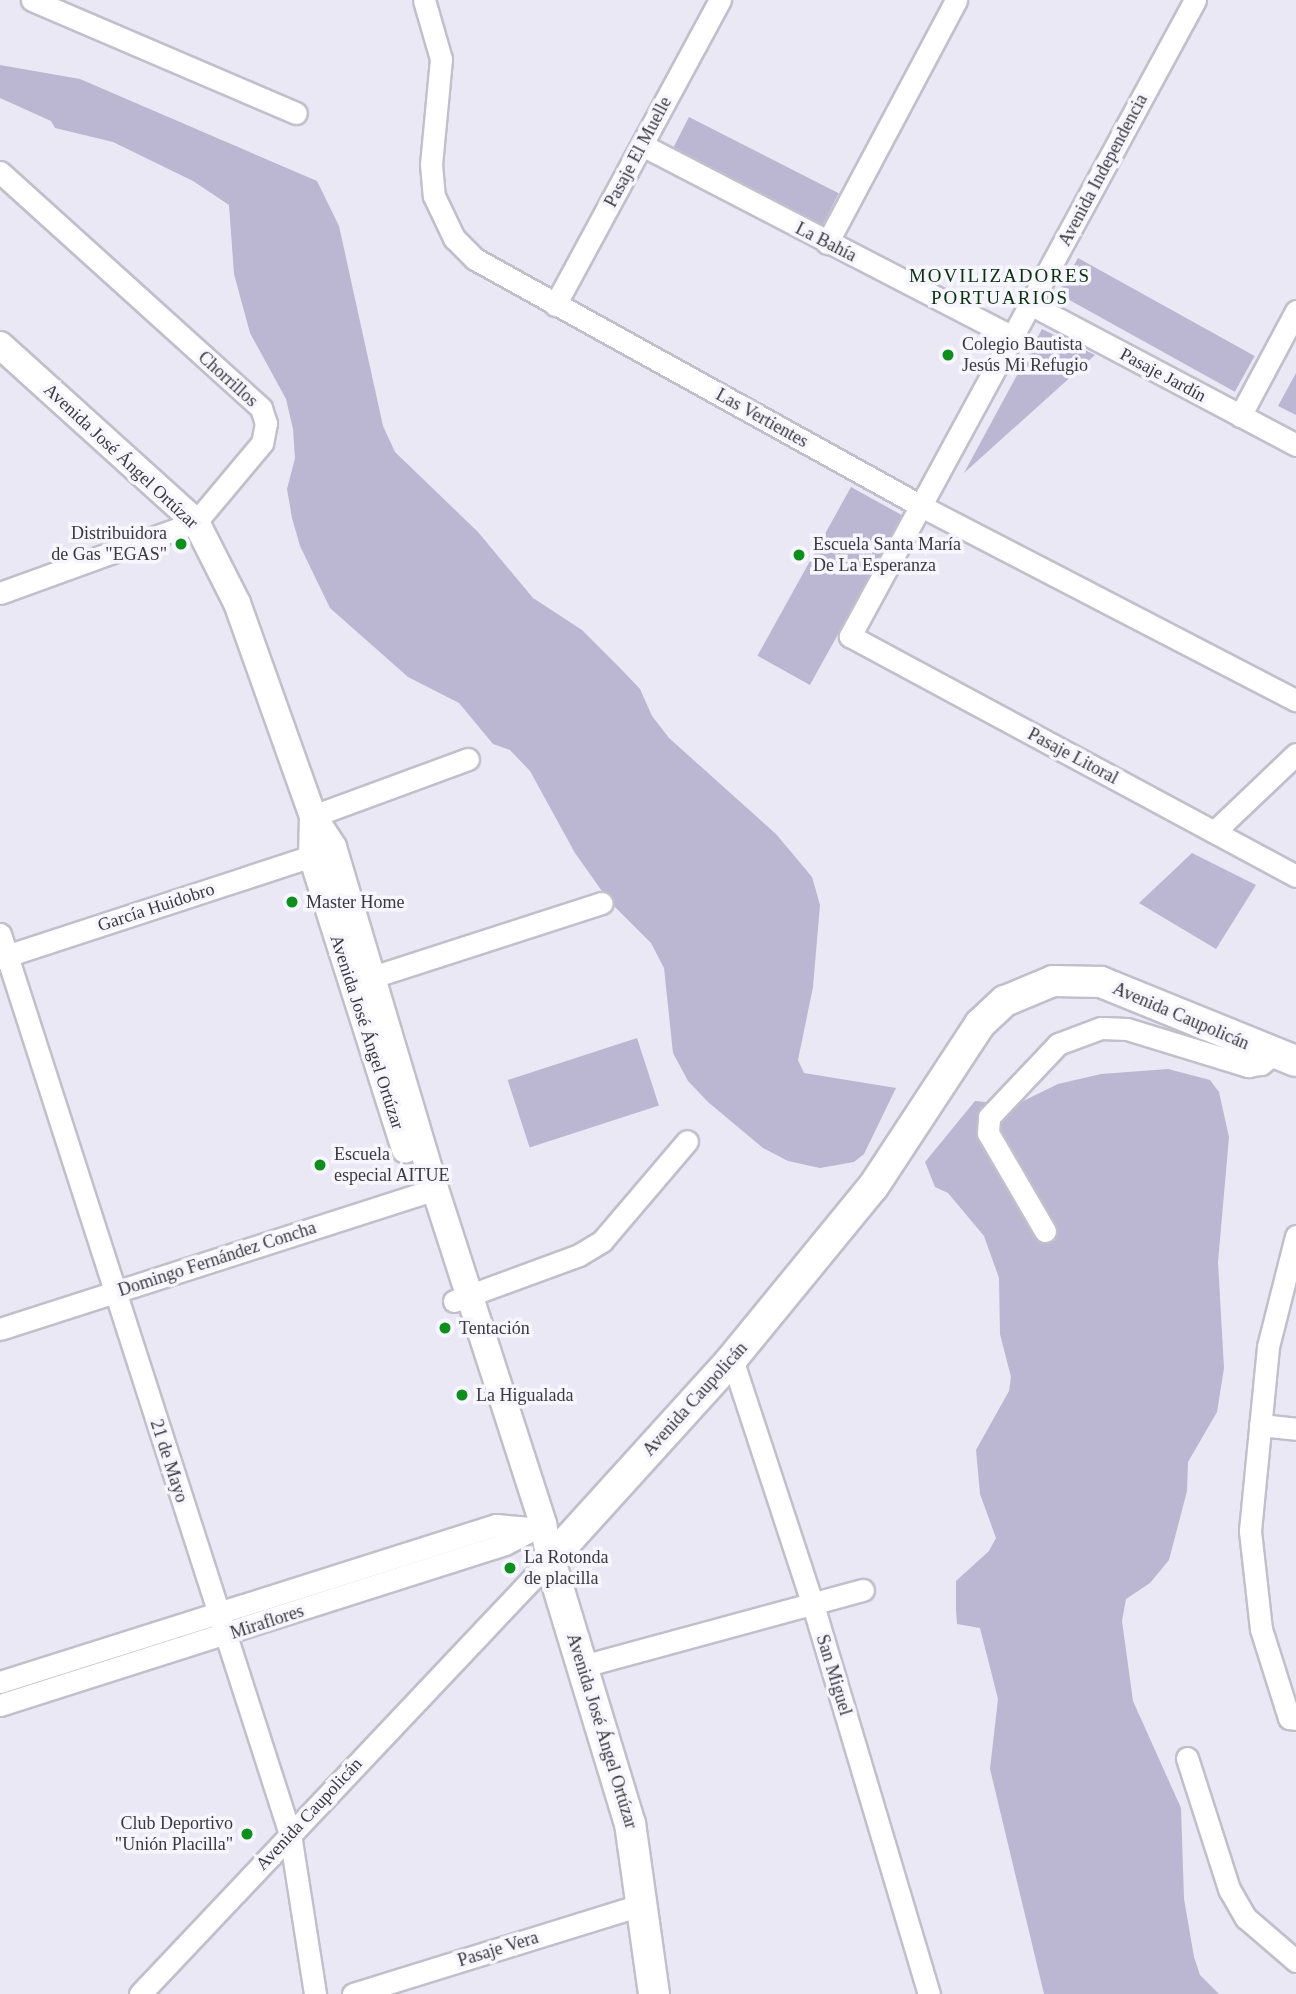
<!DOCTYPE html>
<meta charset="utf-8">
<style>
body{margin:0}
#map{position:relative;width:1296px;height:1994px;overflow:hidden;background:#eae8f4;font-family:"Times New Roman",serif}
div>[style]{position:absolute}
.green>*{inset:0;background:#bbb6d1;transform-origin:0 0}
.roads{filter:drop-shadow(2px 0 #c1bfcb) drop-shadow(-2px 0 #c1bfcb) drop-shadow(0 2px #c1bfcb) drop-shadow(0 -2px #c1bfcb)}
.minor>*{height:21px;margin:-10.5px;padding:0 10.5px;transform-origin:10.5px;border-radius:10.5px;background:#fff}
.tertiary>*{height:26px;margin:-13px;padding:0 13px;transform-origin:13px;border-radius:13px;background:#fff}
.secondary>*{height:30px;margin:-15px;padding:0 15px;transform-origin:15px;border-radius:15px;background:#fff}
.dots>*{width:19px;height:19px;translate:-50% -50%;box-sizing:border-box;border:4px solid #f7f6fe;border-radius:50%}
span{translate:-50% -50%;white-space:nowrap;text-align:center;line-height:1.15;-webkit-text-stroke:7px #f7f6fe;paint-order:stroke}
.street-label{font-size:18px;color:#3a393e}
.poi-label{font-size:18px;color:#3a393e}
.left{translate:0 -50%;text-align:left}
.right{translate:-100% -50%;text-align:right}
.neighbourhood-label{font-size:19px;color:#09320b;letter-spacing:2px}
</style>
<div id="map">
<div class="green">
<i style="clip-path:polygon(0 65px,80px 79px,317px 181px,339px 226px,383px 426px,395px 452px,478px 532px,533px 598px,582px 630px,620px 668px,640px 689px,652px 716px,669px 738px,776px 834px,812px 877px,820px 905px,813px 987px,798px 1060px,804px 1073px,896px 1088px,864px 1154px,854px 1162px,820px 1168px,788px 1161px,763px 1148px,708px 1102px,688px 1081px,673px 1053px,664px 968px,651px 943px,609px 901px,575px 853px,530px 771px,510px 750px,493px 744px,459px 703px,408px 677px,330px 608px,300px 546px,292px 518px,287px 489px,295px 458px,293px 429px,286px 399px,250px 333px,234px 274px,229px 205px,193px 181px,113px 142px,55px 128px,51px 121px,0 98px)"></i>
<i style="left:689px;top:117px;width:168px;height:38px;rotate:27deg"></i>
<i style="left:1078px;top:258px;width:202px;height:41px;rotate:29deg"></i>
<i style="clip-path:polygon(1042px 329px,1095px 355px,964px 473px)"></i>
<i style="clip-path:polygon(1296px 373px,1296px 415px,1278px 406px)"></i>
<i style="left:851px;top:487px;width:60px;height:193px;rotate:29deg"></i>
<i style="clip-path:polygon(1192px 853px,1256px 885px,1216px 949px,1139px 903px)"></i>
<i style="left:637px;top:1038px;width:71px;height:136px;rotate:72deg"></i>
<i style="clip-path:polygon(1168px 1069px,1210px 1080px,1219px 1092px,1229px 1137px,1218px 1262px,1224px 1368px,1217px 1412px,1188px 1462px,1187px 1491px,1169px 1560px,1150px 1583px,1126px 1599px,1122px 1621px,1133px 1701px,1181px 1808px,1184px 1899px,1194px 1957px,1200px 1975px,1219px 1994px,1044px 1994px,990px 1769px,998px 1699px,980px 1628px,957px 1624px,956px 1610px,956px 1581px,989px 1551px,996px 1538px,980px 1494px,976px 1450px,1009px 1391px,1011px 1377px,1000px 1334px,999px 1278px,984px 1236px,948px 1193px,935px 1187px,925px 1162px,975px 1101px,1015px 1105px,1058px 1084px,1101px 1074px)"></i>
</div>
<div class="roads">
<div class="minor">
<i style="left:32px;top:0;width:287px;rotate:23.2deg"></i>
<i style="left:424px;top:0;width:61px;rotate:73.9deg"></i>
<i style="left:441px;top:59px;width:105px;rotate:95.4deg"></i>
<i style="left:431px;top:164px;width:32px;rotate:85deg"></i>
<i style="left:434px;top:196px;width:47px;rotate:64.5deg"></i>
<i style="left:454px;top:238px;width:30px;rotate:45deg"></i>
<i style="left:475px;top:259px;width:510px;rotate:28.98deg"></i>
<i style="left:921px;top:506px;width:422px;rotate:27.4deg"></i>
<i style="left:1195px;top:0;width:724px;rotate:118.48deg"></i>
<i style="left:850px;top:636px;width:506px;rotate:28.29deg"></i>
<i style="left:642px;top:145px;width:418px;rotate:27.4deg"></i>
<i style="left:0;top:172px;width:352px;rotate:42.1deg"></i>
<i style="left:261px;top:408px;width:16px;rotate:72deg"></i>
<i style="left:266px;top:423px;width:20px;rotate:101deg"></i>
<i style="left:262px;top:443px;width:103px;rotate:129.9deg"></i>
<i style="left:196px;top:522px;width:208px;rotate:160.1deg"></i>
<i style="left:827px;top:243px;width:275px;rotate:-62deg"></i>
<i style="left:1030px;top:304px;width:301px;rotate:27.9deg"></i>
<i style="left:555px;top:305px;width:347px;rotate:-61.6deg"></i>
<i style="left:1240px;top:416px;width:119px;rotate:-61.9deg"></i>
<i style="left:313px;top:816px;width:165px;rotate:-20.2deg"></i>
<i style="left:1214px;top:832px;width:113px;rotate:-43.6deg"></i>
<i style="left:0;top:934px;width:946px;rotate:72.14deg"></i>
<i style="left:290px;top:1834px;width:162px;rotate:81.1deg"></i>
<i style="left:0;top:958px;width:328px;rotate:-18.1deg"></i>
<i style="left:357px;top:982px;width:257px;rotate:-17.9deg"></i>
<i style="left:1045px;top:1231px;width:113px;rotate:-120.2deg"></i>
<i style="left:988px;top:1133px;width:16px;rotate:-86deg"></i>
<i style="left:989px;top:1117px;width:100px;rotate:-46.6deg"></i>
<i style="left:1058px;top:1044px;width:46px;rotate:-20.4deg"></i>
<i style="left:1101px;top:1028px;width:26px;rotate:2deg"></i>
<i style="left:1127px;top:1029px;width:127px;rotate:17deg"></i>
<i style="left:1248px;top:1066px;width:13px;rotate:-9deg"></i>
<i style="left:1261px;top:1064px;width:14px;rotate:-39deg"></i>
<i style="left:1296px;top:1236px;width:114px;rotate:104.2deg"></i>
<i style="left:1268px;top:1347px;width:185px;rotate:95.6deg"></i>
<i style="left:1250px;top:1531px;width:99px;rotate:83.6deg"></i>
<i style="left:1261px;top:1629px;width:93px;rotate:72.5deg"></i>
<i style="left:1289px;top:1718px;width:7px;rotate:8deg"></i>
<i style="left:454px;top:1301px;width:133px;rotate:-20.2deg"></i>
<i style="left:579px;top:1255px;width:27px;rotate:-31deg"></i>
<i style="left:602px;top:1241px;width:131px;rotate:-49.6deg"></i>
<i style="left:0;top:1329px;width:457px;rotate:-17.8deg"></i>
<i style="left:732px;top:1359px;width:259px;rotate:71.8deg"></i>
<i style="left:813px;top:1605px;width:406px;rotate:73.4deg"></i>
<i style="left:1260px;top:1425px;width:36px;rotate:6deg"></i>
<i style="left:583px;top:1666px;width:290px;rotate:-15.2deg"></i>
<i style="left:0;top:1682px;width:520px;rotate:-17.56deg"></i>
<i style="left:496px;top:1525px;width:33px;rotate:5deg"></i>
<i style="left:0;top:1705px;width:530px;rotate:-17.68deg"></i>
<i style="left:505px;top:1544px;width:43px;rotate:-27.8deg"></i>
<i style="left:1187px;top:1758px;width:138px;rotate:72.2deg"></i>
<i style="left:1229px;top:1889px;width:34px;rotate:60deg"></i>
<i style="left:1246px;top:1918px;width:66px;rotate:40.7deg"></i>
<i style="left:140px;top:1994px;width:597px;rotate:-46.63deg"></i>
<i style="left:353px;top:1994px;width:304px;rotate:-17.2deg"></i>
</div>
<div class="tertiary">
<i style="left:0;top:345px;width:264px;rotate:42.1deg"></i>
<i style="left:196px;top:522px;width:91px;rotate:63.2deg"></i>
<i style="left:237px;top:603px;width:226px;rotate:70.4deg"></i>
<i style="left:313px;top:816px;width:37px;rotate:57deg"></i>
<i style="left:333px;top:847px;width:357px;rotate:73.4deg"></i>
<i style="left:435px;top:1189px;width:352px;rotate:72.1deg"></i>
<i style="left:543px;top:1524px;width:37px;rotate:79deg"></i>
<i style="left:313px;top:816px;width:40px;rotate:91.4deg"></i>
<i style="left:312px;top:856px;width:308px;rotate:72.4deg"></i>
</div>
<div class="secondary">
<i style="left:654px;top:1994px;width:172px;rotate:-98deg"></i>
<i style="left:630px;top:1824px;width:276px;rotate:-106.9deg"></i>
<i style="left:550px;top:1560px;width:271px;rotate:-47.8deg"></i>
<i style="left:732px;top:1359px;width:222px;rotate:-50.7deg"></i>
<i style="left:873px;top:1187px;width:195px;rotate:-56.7deg"></i>
<i style="left:980px;top:1024px;width:34px;rotate:-43deg"></i>
<i style="left:1005px;top:1001px;width:52px;rotate:-22.6deg"></i>
<i style="left:1053px;top:981px;width:48px;rotate:1.2deg"></i>
<i style="left:1101px;top:982px;width:210px;rotate:22.1deg"></i>
</div>
</div>
<div class="dots">
<i style="left:948px;top:355px;background:#0e8e1c"></i>
<i style="left:181px;top:544px;background:#0e8e1c"></i>
<i style="left:799px;top:555px;background:#0e8e1c"></i>
<i style="left:292px;top:902px;background:#0e8e1c"></i>
<i style="left:320px;top:1165px;background:#0e8e1c"></i>
<i style="left:445px;top:1328px;background:#0e8e1c"></i>
<i style="left:462px;top:1395px;background:#0e8e1c"></i>
<i style="left:510px;top:1568px;background:#0e8e1c"></i>
<i style="left:247px;top:1834px;background:#0e8e1c"></i>
</div>
<div class="street-label">
<span style="left:638px;top:152px;rotate:-62deg">Pasaje El Muelle</span>
<span style="left:1103px;top:170px;rotate:-62deg">Avenida Independencia</span>
<span style="left:826px;top:242px;rotate:27deg">La Bahía</span>
<span style="left:1163px;top:375px;rotate:28deg">Pasaje Jardín</span>
<span style="left:228px;top:379px;rotate:42deg">Chorrillos</span>
<span style="left:762px;top:418px;rotate:29deg">Las Vertientes</span>
<span style="left:121px;top:456px;rotate:43deg">Avenida José Ángel Ortúzar</span>
<span style="left:1073px;top:756px;rotate:28deg">Pasaje Litoral</span>
<span style="left:156px;top:907px;rotate:-18deg">García Huidobro</span>
<span style="left:1181px;top:1016px;rotate:23deg">Avenida Caupolicán</span>
<span style="left:367px;top:1032px;rotate:72deg">Avenida José Ángel Ortúzar</span>
<span style="left:217px;top:1259px;rotate:-18deg">Domingo Fernández Concha</span>
<span style="left:695px;top:1399px;rotate:-48deg">Avenida Caupolicán</span>
<span style="left:169px;top:1461px;rotate:72deg">21 de Mayo</span>
<span style="left:267px;top:1622px;rotate:-18deg">Miraflores</span>
<span style="left:834px;top:1675px;rotate:73deg">San Miguel</span>
<span style="left:602px;top:1731px;rotate:73deg">Avenida José Ángel Ortúzar</span>
<span style="left:309px;top:1814px;rotate:-47deg">Avenida Caupolicán</span>
<span style="left:498px;top:1949px;rotate:-17deg">Pasaje Vera</span>
</div>
<div class="poi-label">
<span class="left" style="left:962px;top:355px">Colegio Bautista<br>Jesús Mi Refugio</span>
<span class="right" style="left:167px;top:544px">Distribuidora<br>de Gas "EGAS"</span>
<span class="left" style="left:813px;top:555px">Escuela Santa María<br>De La Esperanza</span>
<span class="left" style="left:306px;top:902px">Master Home</span>
<span class="left" style="left:334px;top:1165px">Escuela<br>especial AITUE</span>
<span class="left" style="left:459px;top:1328px">Tentación</span>
<span class="left" style="left:476px;top:1395px">La Higualada</span>
<span class="left" style="left:524px;top:1568px">La Rotonda<br>de placilla</span>
<span class="right" style="left:233px;top:1834px">Club Deportivo<br>"Unión Placilla"</span>
</div>
<div class="neighbourhood-label">
<span style="left:1000px;top:287px">MOVILIZADORES<br>PORTUARIOS</span>
</div>
</div>
